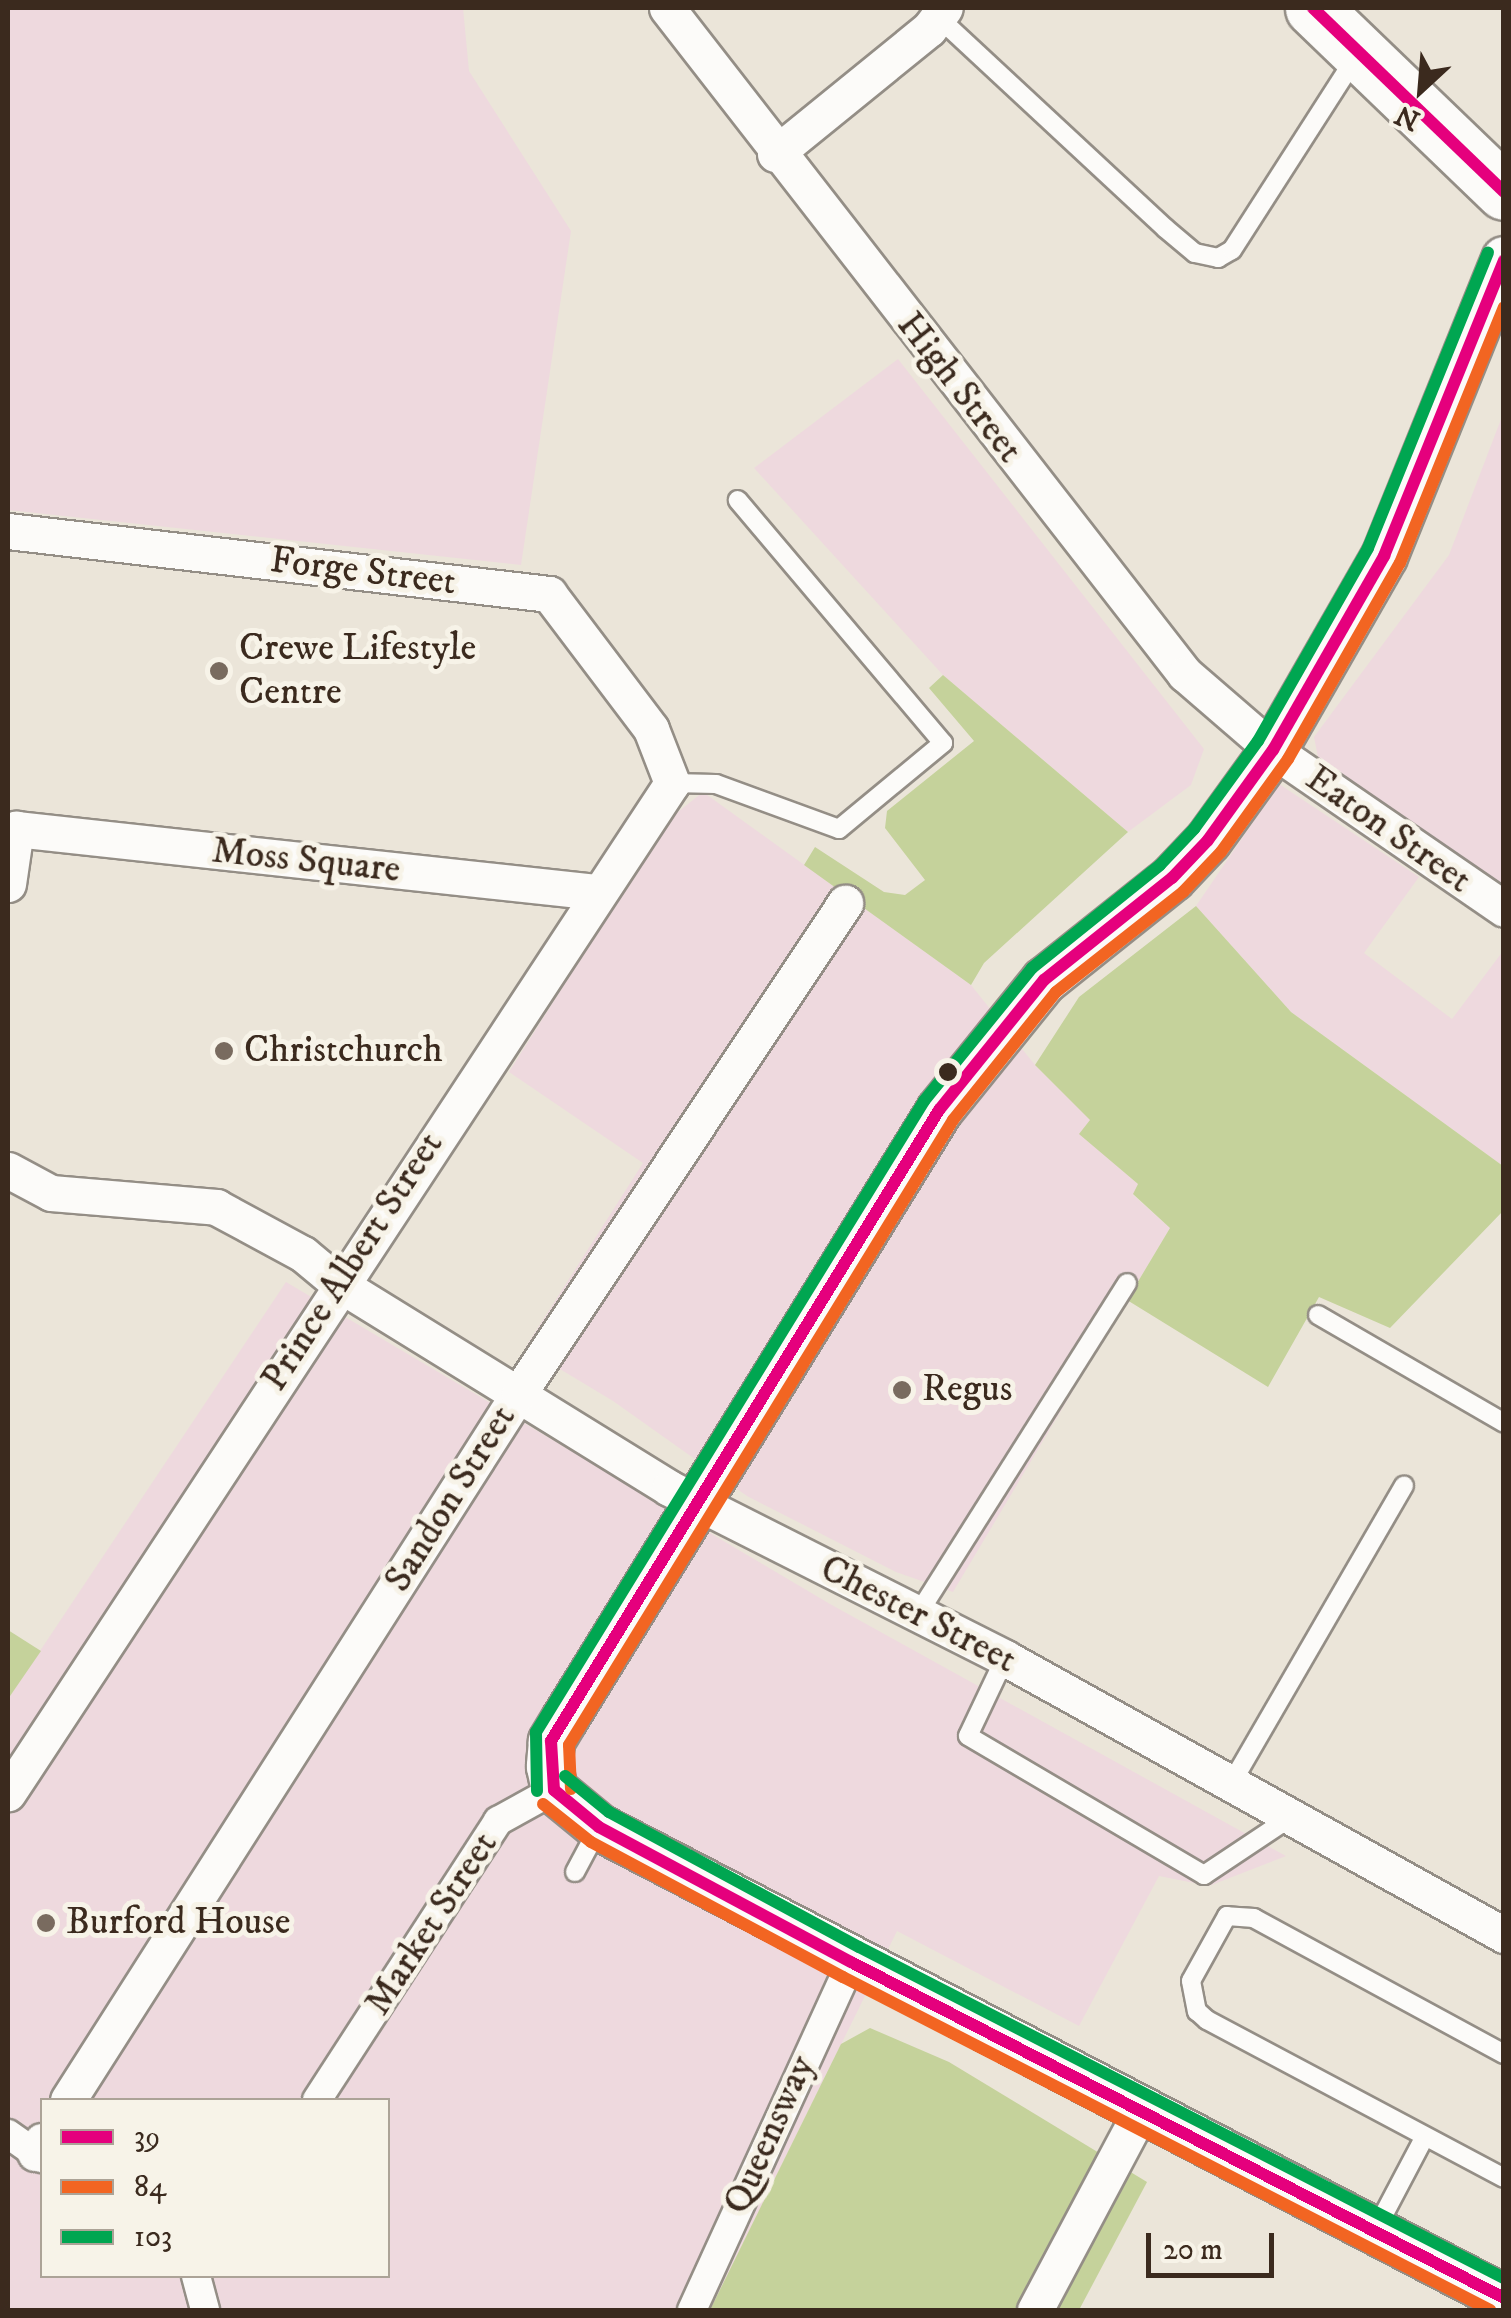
<!DOCTYPE html>
<style>
body{margin:0}
#map{position:relative;width:1511px;height:2318px;overflow:hidden;background:#ebe5d9;font-family:"IM FELL DW Pica",serif}
div>[style]{position:absolute}
.built>*{inset:0;background:#eed9de}
.green>*{inset:0;background:#c5d29b}
.roads{filter:drop-shadow(2px 0 #948e86) drop-shadow(-2px 0 #948e86) drop-shadow(0 2px #948e86) drop-shadow(0 -2px #948e86)}
.service>*{height:18px;margin:-9px;padding:0 9px;transform-origin:9px;border-radius:9px;background:#fcfbf9}
.pedestrian>*{height:28px;margin:-14px;padding:0 14px;transform-origin:14px;border-radius:14px;background:#fcfbf9}
.minor>*{height:35px;margin:-17.5px;padding:0 17.5px;transform-origin:17.5px;border-radius:17.5px;background:#fcfbf9}
.tertiary>*{height:45px;margin:-22.5px;padding:0 22.5px;transform-origin:22.5px;border-radius:22.5px;background:#fcfbf9}
.primary>*{height:55px;margin:-27.5px;padding:0 27.5px;transform-origin:27.5px;border-radius:27.5px;background:#fcfbf9}
.bus-1>*{height:12px;margin:-6px;padding:0 6px;transform-origin:6px;border-radius:6px;background:#e5007d}
.bus-2>*{height:12px;margin:-6px;padding:0 6px;transform-origin:6px;border-radius:6px;background:#f26522}
.bus-3>*{height:12px;margin:-6px;padding:0 6px;transform-origin:6px;border-radius:6px;background:#00a651}
.dots>*{width:28px;height:28px;translate:-50% -50%;box-sizing:border-box;border:5px solid #f7f3e8;border-radius:50%}
span{translate:-50% -50%;white-space:nowrap;text-align:center;line-height:1.15;-webkit-text-stroke:10px #f7f3e8;paint-order:stroke}
.street-label{font-size:38px;color:#3b2a1e}
.poi-label{font-size:38px;color:#3b2a1e}
.left{translate:0 -50%;text-align:left}
.frame{position:absolute;inset:0;border:10px solid #3b2a1e;pointer-events:none}
.legend{position:absolute;left:40px;top:2098px;width:350px;height:180px;box-sizing:border-box;background:#f7f3e8;border:2px solid #aca397;margin:0;padding:12px 18px;list-style:none;font-size:30px;color:#3b2a1e}
.legend li{display:flex;align-items:center;gap:20px;height:50px}
.legend b{width:50px;border:2px solid #aca397}
.north{position:absolute;left:1371px;top:40px;width:100px;height:100px;-webkit-text-stroke:8px #f7f3e8;paint-order:stroke;rotate:206deg;font-size:28px;font-weight:700;line-height:40px;text-align:center;color:#3b2a1e}
.north::after{content:'';display:block;margin:auto;width:35px;height:45px;background:#3b2a1e;clip-path:polygon(50% 0,100% 100%,50% 72%,0 100%)}
.scale{position:absolute;left:1146px;top:2233px;width:128px;height:45px;box-sizing:border-box;border:5px solid #3b2a1e;border-top:0;padding-left:12px;font-size:30px;line-height:35px;white-space:nowrap;color:#3b2a1e;-webkit-text-stroke:8px #f7f3e8;paint-order:stroke}
</style>
<div id="map">
<div class="built">
<i style="clip-path:polygon(8px 8px,463px 8px,469px 71px,571px 231px,521px 565px,8px 510px)"></i>
<i style="clip-path:polygon(898px 359px,1204px 749px,1191px 785px,1128px 832px,943px 675px,754px 468px)"></i>
<i style="clip-path:polygon(1503px 414px,1503px 888px,1318px 757px,1314px 737px,1449px 555px)"></i>
<i style="clip-path:polygon(1279px 784px,1419px 877px,1364px 953px,1452px 1019px,1503px 951px,1503px 1166px,1291px 1012px,1196px 906px)"></i>
<i style="clip-path:polygon(703px 792px,971px 985px,1035px 1065px,1091px 1120px,1080px 1134px,1138px 1184px,1133px 1195px,1170px 1228px,953px 1592px,896px 1572px,747px 1496px,613px 1401px,525px 1348px,643px 1163px,509px 1072px,668px 820px)"></i>
<i style="clip-path:polygon(evenodd,286px 1282px,830px 1604px,1286px 1856px,1209px 1886px,1159px 1876px,1079px 2026px,897px 1931px,710px 2310px,8px 2310px,8px 1699px,286px 1282px,42px 2100px,388px 2100px,388px 2276px,42px 2276px,42px 2100px)"></i>
</div>
<div class="green">
<i style="clip-path:polygon(943px 675px,1128px 832px,984px 963px,971px 985px,804px 865px,815px 847px,884px 892px,905px 895px,925px 880px,885px 828px,887px 811px,974px 741px,929px 688px)"></i>
<i style="clip-path:polygon(1196px 906px,1291px 1012px,1503px 1166px,1503px 1211px,1390px 1328px,1319px 1297px,1268px 1387px,1127px 1300px,1170px 1228px,1133px 1194px,1138px 1184px,1079px 1134px,1090px 1120px,1035px 1065px,1079px 997px)"></i>
<i style="clip-path:polygon(8px 1630px,41px 1651px,8px 1699px)"></i>
<i style="clip-path:polygon(870px 2028px,949px 2062px,1147px 2182px,1079px 2310px,710px 2310px,841px 2044px)"></i>
</div>
<div class="roads">
<div class="service">
<i style="left:938px;top:17px;width:310px;rotate:42.9deg"></i>
<i style="left:1165px;top:228px;width:39px;rotate:40deg"></i>
<i style="left:1195px;top:253px;width:24px;rotate:12deg"></i>
<i style="left:1218px;top:258px;width:16px;rotate:-30deg"></i>
<i style="left:1232px;top:250px;width:232px;rotate:-57.3deg"></i>
<i style="left:672px;top:783px;width:44px;rotate:1.3deg"></i>
<i style="left:716px;top:784px;width:131px;rotate:20.1deg"></i>
<i style="left:839px;top:829px;width:135px;rotate:-39.6deg"></i>
<i style="left:943px;top:743px;width:318px;rotate:-130.2deg"></i>
<i style="left:1318px;top:1315px;width:215px;rotate:30.1deg"></i>
<i style="left:916px;top:1617px;width:395px;rotate:-57.7deg"></i>
<i style="left:1005px;top:1658px;width:86px;rotate:115.4deg"></i>
<i style="left:968px;top:1736px;width:274px;rotate:30.5deg"></i>
<i style="left:1204px;top:1875px;width:105px;rotate:-33.7deg"></i>
<i style="left:1231px;top:1784px;width:345px;rotate:-59.9deg"></i>
<i style="left:575px;top:1872px;width:51px;rotate:-61.9deg"></i>
<i style="left:1504px;top:2054px;width:285px;rotate:-151.5deg"></i>
<i style="left:1254px;top:1918px;width:27px;rotate:-176deg"></i>
<i style="left:1227px;top:1916px;width:74px;rotate:119deg"></i>
<i style="left:1191px;top:1981px;width:31px;rotate:79deg"></i>
<i style="left:1197px;top:2011px;width:13px;rotate:42deg"></i>
<i style="left:1207px;top:2020px;width:336px;rotate:28deg"></i>
<i style="left:1375px;top:2231px;width:105px;rotate:-62.2deg"></i>
</div>
<div class="pedestrian">
<i style="left:317px;top:2100px;width:333px;rotate:-57deg"></i>
<i style="left:498px;top:1821px;width:64px;rotate:-29deg"></i>
<i style="left:8px;top:2134px;width:42px;rotate:35.2deg"></i>
<i style="left:196px;top:2276px;width:35px;rotate:75deg"></i>
<i style="left:692px;top:2310px;width:383px;rotate:-65.4deg"></i>
</div>
<div class="minor">
<i style="left:667px;top:8px;width:844px;rotate:52.13deg"></i>
<i style="left:1185px;top:674px;width:116px;rotate:40.8deg"></i>
<i style="left:1273px;top:750px;width:280px;rotate:34.5deg"></i>
<i style="left:775px;top:154px;width:198px;rotate:-39.1deg"></i>
<i style="left:929px;top:29px;width:26px;rotate:-53deg"></i>
<i style="left:8px;top:531px;width:545px;rotate:6.64deg"></i>
<i style="left:549px;top:594px;width:169px;rotate:52.9deg"></i>
<i style="left:651px;top:729px;width:58px;rotate:68.7deg"></i>
<i style="left:672px;top:783px;width:1209px;rotate:123.32deg"></i>
<i style="left:8px;top:884px;width:56px;rotate:-81.7deg"></i>
<i style="left:16px;top:829px;width:583px;rotate:6.2deg"></i>
<i style="left:8px;top:1170px;width:49px;rotate:28.1deg"></i>
<i style="left:51px;top:1193px;width:166px;rotate:4.8deg"></i>
<i style="left:216px;top:1207px;width:99px;rotate:28.4deg"></i>
<i style="left:303px;top:1254px;width:47px;rotate:39.8deg"></i>
<i style="left:339px;top:1284px;width:388px;rotate:31.7deg"></i>
<i style="left:669px;top:1488px;width:377px;rotate:26.8deg"></i>
<i style="left:1005px;top:1658px;width:571px;rotate:29.04deg"></i>
<i style="left:68px;top:2100px;width:839px;rotate:-57.47deg"></i>
<i style="left:519px;top:1393px;width:589px;rotate:-56.36deg"></i>
<i style="left:35px;top:2153px;width:14px;rotate:-60deg"></i>
<i style="left:1035px;top:2310px;width:225px;rotate:-62deg"></i>
</div>
<div class="tertiary">
<i style="left:1504px;top:259px;width:320px;rotate:112deg"></i>
<i style="left:1384px;top:556px;width:224px;rotate:119.8deg"></i>
<i style="left:1273px;top:750px;width:111px;rotate:125.8deg"></i>
<i style="left:1208px;top:840px;width:52px;rotate:133.5deg"></i>
<i style="left:1172px;top:878px;width:164px;rotate:141.4deg"></i>
<i style="left:1044px;top:980px;width:167px;rotate:128.9deg"></i>
<i style="left:939px;top:1110px;width:715px;rotate:121.62deg"></i>
<i style="left:564px;top:1719px;width:26px;rotate:121deg"></i>
<i style="left:551px;top:1741px;width:25px;rotate:95deg"></i>
<i style="left:549px;top:1766px;width:25px;rotate:78deg"></i>
<i style="left:554px;top:1790px;width:58px;rotate:39.4deg"></i>
<i style="left:599px;top:1827px;width:1020px;rotate:27.49deg"></i>
</div>
<div class="primary">
<i style="left:1313px;top:8px;width:265px;rotate:43.9deg"></i>
</div>
</div>
<div class="bus-1">
<i style="left:1313px;top:8px;width:265px;rotate:43.9deg"></i>
<i style="left:554px;top:1790px;width:49px;rotate:-93.5deg"></i>
<i style="left:551px;top:1741px;width:741px;rotate:-58.41deg"></i>
<i style="left:939px;top:1110px;width:167px;rotate:-51.1deg"></i>
<i style="left:1044px;top:980px;width:164px;rotate:-38.6deg"></i>
<i style="left:1172px;top:878px;width:52px;rotate:-46.5deg"></i>
<i style="left:1208px;top:840px;width:111px;rotate:-54.2deg"></i>
<i style="left:1273px;top:750px;width:224px;rotate:-60.2deg"></i>
<i style="left:1384px;top:556px;width:319px;rotate:-67.9deg"></i>
<i style="left:554px;top:1790px;width:58px;rotate:39.4deg"></i>
<i style="left:599px;top:1827px;width:286px;rotate:28.2deg"></i>
<i style="left:851px;top:1962px;width:734px;rotate:27.23deg"></i>
</div>
<div class="bus-2">
<i style="left:571px;top:1789px;width:44px;rotate:-92.6deg"></i>
<i style="left:569px;top:1745px;width:734px;rotate:-58.43deg"></i>
<i style="left:953px;top:1120px;width:164px;rotate:-51.2deg"></i>
<i style="left:1056px;top:992px;width:162px;rotate:-38.2deg"></i>
<i style="left:1183px;top:892px;width:55px;rotate:-46.5deg"></i>
<i style="left:1221px;top:852px;width:115px;rotate:-54.2deg"></i>
<i style="left:1288px;top:759px;width:226px;rotate:-60.3deg"></i>
<i style="left:1400px;top:563px;width:276px;rotate:-67.9deg"></i>
<i style="left:543px;top:1804px;width:61px;rotate:38.4deg"></i>
<i style="left:591px;top:1842px;width:286px;rotate:28.2deg"></i>
<i style="left:843px;top:1977px;width:728px;rotate:27.23deg"></i>
</div>
<div class="bus-3">
<i style="left:565px;top:1776px;width:57px;rotate:39.3deg"></i>
<i style="left:609px;top:1812px;width:284px;rotate:28.4deg"></i>
<i style="left:859px;top:1947px;width:725px;rotate:27.17deg"></i>
<i style="left:537px;top:1791px;width:59px;rotate:-91deg"></i>
<i style="left:536px;top:1732px;width:741px;rotate:-58.41deg"></i>
<i style="left:924px;top:1101px;width:171px;rotate:-50.9deg"></i>
<i style="left:1032px;top:968px;width:164px;rotate:-38.8deg"></i>
<i style="left:1160px;top:865px;width:50px;rotate:-46.6deg"></i>
<i style="left:1194px;top:829px;width:109px;rotate:-54deg"></i>
<i style="left:1258px;top:741px;width:222px;rotate:-60.3deg"></i>
<i style="left:1368px;top:548px;width:319px;rotate:-67.9deg"></i>
</div>
<div class="dots">
<i style="left:219px;top:671px;background:#796b5f"></i>
<i style="left:224px;top:1051px;background:#796b5f"></i>
<i style="left:948px;top:1072px;background:#3b2a1e"></i>
<i style="left:902px;top:1390px;background:#796b5f"></i>
<i style="left:46px;top:1923px;background:#796b5f"></i>
</div>
<div class="street-label">
<span style="left:959px;top:388px;rotate:52deg">High Street</span>
<span style="left:363px;top:572px;rotate:7deg">Forge Street</span>
<span style="left:1388px;top:830px;rotate:35deg">Eaton Street</span>
<span style="left:306px;top:861px;rotate:6deg">Moss Square</span>
<span style="left:353px;top:1262px;rotate:-57deg">Prince Albert Street</span>
<span style="left:451px;top:1499px;rotate:-58deg">Sandon Street</span>
<span style="left:918px;top:1615px;rotate:27deg">Chester Street</span>
<span style="left:432px;top:1924px;rotate:-57deg">Market Street</span>
<span style="left:770px;top:2135px;rotate:-66deg">Queensway</span>
</div>
<div class="poi-label">
<span class="left" style="left:239px;top:671px">Crewe Lifestyle<br>Centre</span>
<span class="left" style="left:244px;top:1051px">Christchurch</span>
<span class="left" style="left:922px;top:1390px">Regus</span>
<span class="left" style="left:66px;top:1923px">Burford House</span>
</div>
<div class="frame"></div>
<ul class="legend">
<li><b style="height:12px;background:#e5007d"></b>39</li>
<li><b style="height:12px;background:#f26522"></b>84</li>
<li><b style="height:12px;background:#00a651"></b>103</li>
</ul>
<div class="north">N</div>
<div class="scale">20 m</div>
</div>
